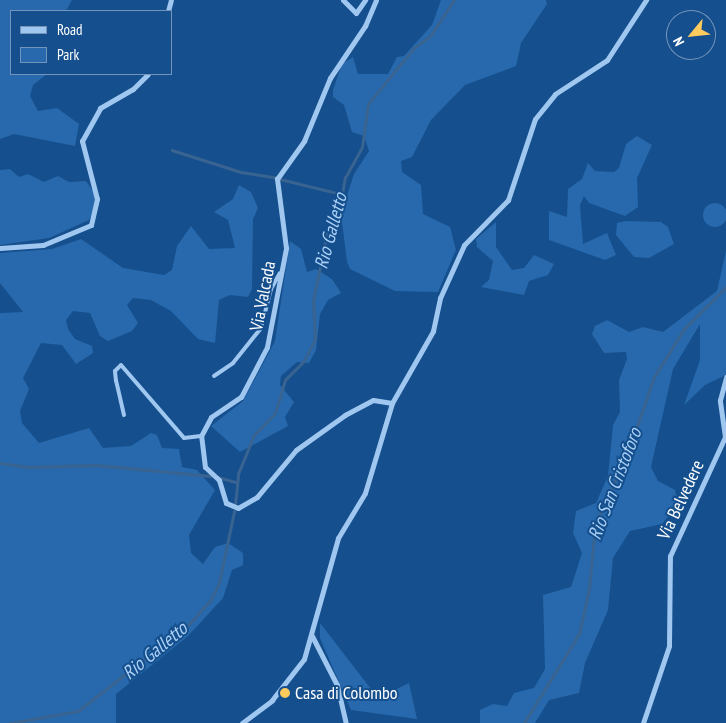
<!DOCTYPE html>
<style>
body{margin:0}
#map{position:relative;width:726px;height:723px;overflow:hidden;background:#154f8d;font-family:"PT Sans Narrow",sans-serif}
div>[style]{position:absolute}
.green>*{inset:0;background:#2769ac}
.round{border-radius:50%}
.stream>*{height:2.5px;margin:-1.25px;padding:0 1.25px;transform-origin:1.25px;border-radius:1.25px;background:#396491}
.service>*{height:4px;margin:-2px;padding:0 2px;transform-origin:2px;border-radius:2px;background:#9fc7f0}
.minor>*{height:5px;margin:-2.5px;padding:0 2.5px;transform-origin:2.5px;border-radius:2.5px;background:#9fc7f0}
.dots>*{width:14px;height:14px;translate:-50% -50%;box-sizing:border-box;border:2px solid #154f8d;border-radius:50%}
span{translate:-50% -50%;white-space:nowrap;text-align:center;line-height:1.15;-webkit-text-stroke:4px #154f8d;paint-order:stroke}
.street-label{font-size:18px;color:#fff}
.poi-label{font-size:18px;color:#fff}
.left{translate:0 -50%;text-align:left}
.water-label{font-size:19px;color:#abd1f7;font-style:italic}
.legend{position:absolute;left:10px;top:10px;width:162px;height:65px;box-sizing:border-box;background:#154f8d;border:1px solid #7395bb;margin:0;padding:6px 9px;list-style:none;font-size:15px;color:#fff}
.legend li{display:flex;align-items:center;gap:10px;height:25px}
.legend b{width:25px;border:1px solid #7395bb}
.north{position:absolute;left:666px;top:10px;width:50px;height:50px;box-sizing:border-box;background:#154f8d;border:1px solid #7395bb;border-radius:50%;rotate:242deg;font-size:14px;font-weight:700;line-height:20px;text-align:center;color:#fff}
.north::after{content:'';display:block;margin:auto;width:18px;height:22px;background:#ffca5e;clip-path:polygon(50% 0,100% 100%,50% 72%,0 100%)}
</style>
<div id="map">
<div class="green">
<i style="clip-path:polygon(0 0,72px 0,66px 11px,11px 11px,11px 74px,47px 74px,33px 85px,30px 96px,38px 111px,57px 108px,79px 124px,75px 146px,14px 134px,0 139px)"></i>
<i style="clip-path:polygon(441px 0,546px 0,547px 4px,521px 43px,516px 66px,465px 85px,431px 120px,412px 157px,401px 161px,402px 172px,421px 185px,423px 214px,450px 227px,456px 250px,438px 292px,395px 291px,350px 269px,347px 262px,341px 214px,354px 174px,369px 151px,364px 136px,352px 132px,344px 105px,333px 97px,333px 90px,342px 64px,353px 57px,358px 74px,388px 74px,397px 57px,404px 56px,432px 25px)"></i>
<i style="clip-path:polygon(637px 136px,652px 145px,637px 178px,638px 207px,625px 216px,589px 203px,584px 196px,580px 205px,583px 244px,607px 233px,616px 255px,605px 260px,549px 240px,549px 211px,567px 217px,568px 189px,582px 179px,588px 163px,595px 171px,614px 172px,619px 168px,626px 144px)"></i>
<i style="clip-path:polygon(10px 169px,19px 177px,28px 174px,44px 182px,58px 176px,69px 182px,86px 181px,95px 194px,95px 209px,89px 220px,49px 238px,0 245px,0 170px)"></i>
<i style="clip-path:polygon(239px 185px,251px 192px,258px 208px,253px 219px,252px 289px,248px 297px,230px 295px,219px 300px,215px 343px,198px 339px,171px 311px,151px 300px,133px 298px,127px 305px,138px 323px,132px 331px,108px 341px,100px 336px,90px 313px,73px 311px,66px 320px,68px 329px,75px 339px,92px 346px,93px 353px,76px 364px,62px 345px,41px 343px,23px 378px,29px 389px,20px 411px,22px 423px,39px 443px,89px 428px,103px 448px,131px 446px,151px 433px,157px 435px,162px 448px,179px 449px,182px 467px,197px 470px,215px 490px,189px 535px,191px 553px,203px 564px,215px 547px,228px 543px,243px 553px,243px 565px,232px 570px,223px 598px,188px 636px,116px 694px,116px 723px,0 723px,0 313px,23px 312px,0 283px,0 253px,52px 249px,81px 239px,123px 268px,164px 275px,172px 270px,177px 246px,191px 226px,209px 249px,235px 248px,228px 220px,214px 212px,233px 199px)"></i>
<i class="round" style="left:703px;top:203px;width:24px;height:24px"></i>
<i style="clip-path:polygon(625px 221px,661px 222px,668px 227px,674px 244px,649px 258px,634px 257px,616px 235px,617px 223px)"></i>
<i style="clip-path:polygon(496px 222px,496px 247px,512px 270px,524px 268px,534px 255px,554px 264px,548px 275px,529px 281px,524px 295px,481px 287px,489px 280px,493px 261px,477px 247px,476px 239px)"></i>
<i style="clip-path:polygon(290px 241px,301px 249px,307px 272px,316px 269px,332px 279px,341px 293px,328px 300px,320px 314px,316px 350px,309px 363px,297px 362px,281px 376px,280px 385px,294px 402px,285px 417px,288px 426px,240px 452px,211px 426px,243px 401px,275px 341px)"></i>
<i style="clip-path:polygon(726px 251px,726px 375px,705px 385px,684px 405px,700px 360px,700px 324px,673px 369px,651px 467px,658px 481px,675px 490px,678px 504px,662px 524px,630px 531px,613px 558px,608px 610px,585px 663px,579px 693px,549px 700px,535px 723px,480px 723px,480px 710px,493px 704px,507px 706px,514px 693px,534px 688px,545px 669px,543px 595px,571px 587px,582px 553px,573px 533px,576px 511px,596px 503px,608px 476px,613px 425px,620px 412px,619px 380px,627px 359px,626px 352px,604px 353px,592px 334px,595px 326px,607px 320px,629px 332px,643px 327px,663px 332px,717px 291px)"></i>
<i style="clip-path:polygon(320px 623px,378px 698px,409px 683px,417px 719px,351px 710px,320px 638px)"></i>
</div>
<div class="stream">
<i style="left:172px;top:150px;width:72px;rotate:17.7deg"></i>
<i style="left:241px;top:172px;width:33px;rotate:9deg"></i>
<i style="left:280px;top:179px;width:63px;rotate:13.8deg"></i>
<i style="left:0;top:463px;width:29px;rotate:8deg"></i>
<i style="left:29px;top:467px;width:67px;rotate:-1.7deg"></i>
<i style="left:96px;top:465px;width:115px;rotate:5.5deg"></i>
<i style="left:218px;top:477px;width:19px;rotate:16deg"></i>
<i style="left:235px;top:505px;width:31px;rotate:-84deg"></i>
<i style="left:238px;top:474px;width:42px;rotate:-67.7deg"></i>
<i style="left:254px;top:435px;width:30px;rotate:-46deg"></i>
<i style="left:275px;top:413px;width:34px;rotate:-73deg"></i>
<i style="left:285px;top:380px;width:27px;rotate:-45deg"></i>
<i style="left:304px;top:361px;width:25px;rotate:-63deg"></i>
<i style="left:315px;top:339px;width:38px;rotate:-93deg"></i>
<i style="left:313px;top:301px;width:75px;rotate:-78.4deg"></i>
<i style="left:328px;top:228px;width:20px;rotate:-57deg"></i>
<i style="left:339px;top:211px;width:34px;rotate:-80deg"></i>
<i style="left:345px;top:178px;width:35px;rotate:-61deg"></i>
<i style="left:362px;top:147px;width:43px;rotate:-82.1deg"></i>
<i style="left:368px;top:104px;width:72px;rotate:-50.6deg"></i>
<i style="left:414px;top:48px;width:21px;rotate:-37deg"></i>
<i style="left:431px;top:35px;width:42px;rotate:-56.7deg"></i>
<i style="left:10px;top:723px;width:69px;rotate:-10deg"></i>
<i style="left:78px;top:711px;width:141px;rotate:-38.1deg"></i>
<i style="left:189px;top:624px;width:31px;rotate:-48deg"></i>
<i style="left:210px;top:601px;width:20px;rotate:-63deg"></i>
<i style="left:219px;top:583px;width:73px;rotate:-78.1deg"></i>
<i style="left:524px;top:723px;width:105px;rotate:-58.3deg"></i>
<i style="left:579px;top:634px;width:46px;rotate:-77.5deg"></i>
<i style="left:589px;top:589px;width:64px;rotate:-84.6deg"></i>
<i style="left:595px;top:525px;width:85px;rotate:-65.8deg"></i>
<i style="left:630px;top:447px;width:74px;rotate:-71.1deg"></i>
<i style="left:654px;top:377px;width:57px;rotate:-58deg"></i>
<i style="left:684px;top:329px;width:59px;rotate:-45deg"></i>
</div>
<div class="service">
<i style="left:214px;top:376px;width:23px;rotate:-34deg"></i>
<i style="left:233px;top:363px;width:45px;rotate:-51.3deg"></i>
<i style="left:261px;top:328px;width:40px;rotate:-75.6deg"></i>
<i style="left:271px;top:289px;width:18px;rotate:-61deg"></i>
<i style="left:124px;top:415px;width:35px;rotate:-103deg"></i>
<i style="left:116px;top:381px;width:10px;rotate:-96deg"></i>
<i style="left:115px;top:371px;width:8px;rotate:-45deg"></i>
<i style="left:121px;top:365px;width:96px;rotate:49.2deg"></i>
<i style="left:184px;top:438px;width:17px;rotate:-7deg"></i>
</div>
<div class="minor">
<i style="left:343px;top:0;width:18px;rotate:45deg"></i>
<i style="left:356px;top:13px;width:16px;rotate:-55deg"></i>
<i style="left:168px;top:11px;width:11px;rotate:-75deg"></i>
<i style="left:0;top:248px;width:43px;rotate:-4deg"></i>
<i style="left:43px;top:245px;width:52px;rotate:-22.6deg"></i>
<i style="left:91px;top:225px;width:27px;rotate:-77deg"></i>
<i style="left:97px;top:199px;width:60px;rotate:-104.5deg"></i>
<i style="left:82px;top:141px;width:38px;rotate:-61deg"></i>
<i style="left:100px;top:108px;width:38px;rotate:-30deg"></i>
<i style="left:133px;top:89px;width:21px;rotate:-45deg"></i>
<i style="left:392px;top:403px;width:83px;rotate:-60.3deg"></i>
<i style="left:433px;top:331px;width:34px;rotate:-78deg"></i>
<i style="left:440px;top:298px;width:58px;rotate:-65.6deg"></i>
<i style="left:464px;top:245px;width:63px;rotate:-45.6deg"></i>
<i style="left:508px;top:200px;width:85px;rotate:-71.6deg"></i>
<i style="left:535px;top:119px;width:32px;rotate:-51deg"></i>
<i style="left:555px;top:94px;width:62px;rotate:-33.2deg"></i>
<i style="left:607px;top:60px;width:72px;rotate:-57deg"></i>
<i style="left:312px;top:636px;width:55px;rotate:63deg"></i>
<i style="left:337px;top:685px;width:39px;rotate:77deg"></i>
<i style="left:242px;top:723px;width:38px;rotate:-37deg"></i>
<i style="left:272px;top:700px;width:52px;rotate:-52deg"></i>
<i style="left:304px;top:659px;width:126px;rotate:-74.3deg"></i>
<i style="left:338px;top:538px;width:52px;rotate:-59deg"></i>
<i style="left:365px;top:493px;width:94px;rotate:-73.3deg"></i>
<i style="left:392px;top:403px;width:19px;rotate:-171deg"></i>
<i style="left:373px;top:400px;width:32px;rotate:152deg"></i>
<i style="left:345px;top:415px;width:60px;rotate:144.5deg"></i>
<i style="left:296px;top:450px;width:61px;rotate:129.7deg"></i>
<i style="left:257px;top:497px;width:22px;rotate:150deg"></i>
<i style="left:238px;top:508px;width:13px;rotate:-157deg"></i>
<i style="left:226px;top:503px;width:24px;rotate:-107deg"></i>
<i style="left:219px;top:480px;width:19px;rotate:-137deg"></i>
<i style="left:205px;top:467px;width:31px;rotate:-97deg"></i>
<i style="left:201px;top:436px;width:21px;rotate:-62deg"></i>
<i style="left:211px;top:417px;width:36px;rotate:-34deg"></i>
<i style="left:241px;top:397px;width:56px;rotate:-62.5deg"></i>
<i style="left:267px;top:347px;width:101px;rotate:-79.1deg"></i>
<i style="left:286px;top:248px;width:70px;rotate:-97.4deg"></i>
<i style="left:277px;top:179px;width:47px;rotate:-54.6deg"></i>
<i style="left:304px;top:141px;width:68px;rotate:-67.6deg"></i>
<i style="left:330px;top:78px;width:63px;rotate:-56.1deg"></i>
<i style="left:365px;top:26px;width:28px;rotate:-67deg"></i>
<i style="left:643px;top:723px;width:81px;rotate:-71.3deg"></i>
<i style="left:669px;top:646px;width:90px;rotate:-89.4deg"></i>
<i style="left:670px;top:556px;width:131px;rotate:-65.2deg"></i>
<i style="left:725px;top:437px;width:37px;rotate:-98deg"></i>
<i style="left:720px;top:400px;width:24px;rotate:-75deg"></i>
</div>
<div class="dots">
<i style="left:285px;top:693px;background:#ffca5e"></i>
</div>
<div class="street-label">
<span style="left:263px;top:296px;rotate:-79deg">Via Valcada</span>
<span style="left:681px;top:500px;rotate:-65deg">Via Belvedere</span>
</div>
<div class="poi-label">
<span class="left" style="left:295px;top:693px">Casa di Colombo</span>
</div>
<div class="water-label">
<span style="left:331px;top:231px;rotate:-75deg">Rio Galletto</span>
<span style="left:615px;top:484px;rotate:-69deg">Rio San Cristoforo</span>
<span style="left:155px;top:651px;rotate:-40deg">Rio Galletto</span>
</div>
<ul class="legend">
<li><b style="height:6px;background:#9fc7f0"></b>Road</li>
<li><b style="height:14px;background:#2769ac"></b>Park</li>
</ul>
<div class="north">N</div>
</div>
